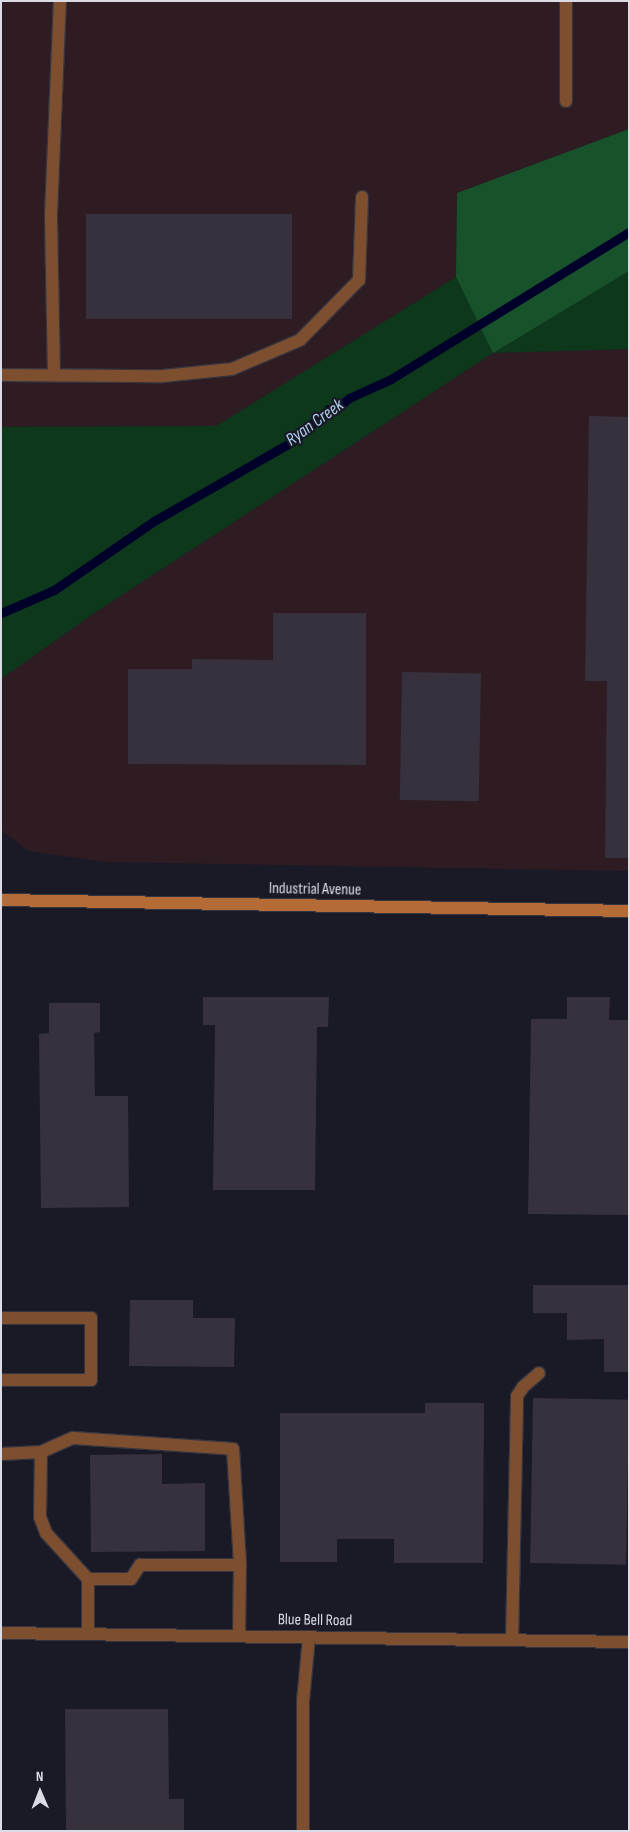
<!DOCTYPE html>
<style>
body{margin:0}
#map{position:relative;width:630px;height:1832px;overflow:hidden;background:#1a1a26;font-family:"Sofia Sans Condensed",sans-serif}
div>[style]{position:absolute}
.industrial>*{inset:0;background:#2f1c22}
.green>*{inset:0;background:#0e381b}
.forest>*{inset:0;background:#18522a}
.stream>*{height:9px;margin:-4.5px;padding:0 4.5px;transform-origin:4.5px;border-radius:4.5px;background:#00002a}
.building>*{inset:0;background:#37313d;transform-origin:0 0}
.roads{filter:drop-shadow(1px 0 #353541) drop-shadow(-1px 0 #353541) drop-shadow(0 1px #353541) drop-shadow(0 -1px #353541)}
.service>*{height:12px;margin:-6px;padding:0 6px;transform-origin:6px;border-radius:6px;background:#7d4f2f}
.minor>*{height:12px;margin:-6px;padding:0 6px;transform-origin:6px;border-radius:6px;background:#7d4f2f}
.secondary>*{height:12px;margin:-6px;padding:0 6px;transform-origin:6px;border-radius:6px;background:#b56b35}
span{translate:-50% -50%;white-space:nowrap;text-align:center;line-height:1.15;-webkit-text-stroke:4.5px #1a1a26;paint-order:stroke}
.street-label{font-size:16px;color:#dcdce5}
.water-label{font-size:18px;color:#adcfee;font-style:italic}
.frame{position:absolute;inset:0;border:2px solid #dcdce5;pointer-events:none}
.north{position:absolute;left:15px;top:1767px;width:50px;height:50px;-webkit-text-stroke:4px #1a1a26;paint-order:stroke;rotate:359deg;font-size:14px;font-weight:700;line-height:20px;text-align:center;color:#dcdce5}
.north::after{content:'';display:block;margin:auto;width:18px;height:22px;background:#dcdce5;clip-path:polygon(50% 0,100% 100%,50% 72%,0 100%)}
</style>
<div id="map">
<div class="industrial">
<i style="clip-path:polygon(1px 1px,629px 1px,629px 129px,457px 193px,456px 277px,216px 426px,1px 427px)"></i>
<i style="clip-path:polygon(629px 349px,629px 871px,106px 862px,28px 851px,1px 830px,1px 679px,93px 614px,493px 353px)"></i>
</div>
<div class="green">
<i style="clip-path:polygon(629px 271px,629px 349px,493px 353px,93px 614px,1px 679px,1px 427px,216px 426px,456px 277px,493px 352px)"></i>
</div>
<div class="forest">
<i style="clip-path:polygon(629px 129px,629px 271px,493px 353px,456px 277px,457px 193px)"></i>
</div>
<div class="stream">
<i style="left:1px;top:613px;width:58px;rotate:-23.5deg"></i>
<i style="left:54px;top:590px;width:121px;rotate:-34.6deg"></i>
<i style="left:154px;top:521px;width:160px;rotate:-29.9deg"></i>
<i style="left:293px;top:441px;width:48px;rotate:-41.6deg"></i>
<i style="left:329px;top:409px;width:7px"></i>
<i style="left:336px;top:409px;width:17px;rotate:-40deg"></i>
<i style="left:349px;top:398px;width:46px;rotate:-24.3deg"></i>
<i style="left:391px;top:379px;width:280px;rotate:-31.7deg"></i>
</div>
<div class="building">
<i style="left:292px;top:214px;width:105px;height:206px;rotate:90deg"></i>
<i style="clip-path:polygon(589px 416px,629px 417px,629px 858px,605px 858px,607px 681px,585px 681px)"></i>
<i style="clip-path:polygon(273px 613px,366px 613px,366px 765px,128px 764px,128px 669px,192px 669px,192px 659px,273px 660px)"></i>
<i style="left:402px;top:672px;width:79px;height:128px;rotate:1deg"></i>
<i style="clip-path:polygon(203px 997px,329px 997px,328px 1027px,317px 1027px,315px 1190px,213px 1190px,215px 1025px,203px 1025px)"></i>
<i style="clip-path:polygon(567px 997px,610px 997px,609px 1020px,629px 1020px,629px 1215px,528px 1214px,531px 1019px,567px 1019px)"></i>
<i style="clip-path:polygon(49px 1003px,100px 1003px,100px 1032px,94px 1033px,95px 1096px,128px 1096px,129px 1207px,41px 1208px,39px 1034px,49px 1033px)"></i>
<i style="clip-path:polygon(533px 1285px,629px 1285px,629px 1372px,604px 1372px,604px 1339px,567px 1340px,567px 1313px,533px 1313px)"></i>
<i style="clip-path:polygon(130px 1300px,193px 1300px,193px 1318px,235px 1318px,234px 1367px,129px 1366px)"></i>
<i style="left:533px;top:1398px;width:96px;height:165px;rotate:1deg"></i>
<i style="clip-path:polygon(425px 1403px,484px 1403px,483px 1563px,394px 1563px,394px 1539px,337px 1539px,337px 1562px,280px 1562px,280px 1413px,425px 1413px)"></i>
<i style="clip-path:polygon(162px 1454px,162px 1484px,205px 1483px,205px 1551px,91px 1552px,90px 1455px)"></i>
<i style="clip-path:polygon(65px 1709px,168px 1709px,169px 1799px,184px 1799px,184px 1831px,66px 1831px)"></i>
</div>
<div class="roads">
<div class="service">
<i style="left:566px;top:1px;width:100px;rotate:90deg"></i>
<i style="left:1px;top:375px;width:162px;rotate:0.4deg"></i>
<i style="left:163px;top:376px;width:69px;rotate:-5.8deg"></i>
<i style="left:232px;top:369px;width:74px;rotate:-23.1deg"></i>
<i style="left:300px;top:340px;width:84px;rotate:-45.5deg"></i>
<i style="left:359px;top:280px;width:83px;rotate:-87.9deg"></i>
<i style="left:54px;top:375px;width:161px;rotate:-91.1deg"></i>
<i style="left:51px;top:214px;width:213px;rotate:-87.6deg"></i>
<i style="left:1px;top:1318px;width:90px"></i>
<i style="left:91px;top:1318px;width:62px;rotate:90deg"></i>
<i style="left:91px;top:1380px;width:90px;rotate:180deg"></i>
<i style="left:41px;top:1452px;width:35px;rotate:-24deg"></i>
<i style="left:73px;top:1438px;width:160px;rotate:3.9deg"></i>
<i style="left:233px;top:1449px;width:116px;rotate:86.5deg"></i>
<i style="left:1px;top:1454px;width:40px;rotate:-2.9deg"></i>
<i style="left:41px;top:1452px;width:65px;rotate:90.9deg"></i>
<i style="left:40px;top:1517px;width:17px;rotate:69deg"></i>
<i style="left:46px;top:1533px;width:62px;rotate:47.6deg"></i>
<i style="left:88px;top:1579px;width:55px;rotate:90deg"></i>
<i style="left:88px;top:1579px;width:43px"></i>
<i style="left:131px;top:1579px;width:17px;rotate:-57deg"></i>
<i style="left:140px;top:1565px;width:100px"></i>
<i style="left:240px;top:1565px;width:71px;rotate:90.8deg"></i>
<i style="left:512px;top:1640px;width:244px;rotate:-88.8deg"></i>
<i style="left:517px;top:1396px;width:11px;rotate:-56deg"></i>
<i style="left:523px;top:1387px;width:21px;rotate:-41deg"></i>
<i style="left:303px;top:1831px;width:130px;rotate:-90deg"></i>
<i style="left:303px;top:1701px;width:64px;rotate:-84.6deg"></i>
</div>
<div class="minor">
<i style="left:1px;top:1633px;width:628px;rotate:0.82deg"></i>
</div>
<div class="secondary">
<i style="left:1px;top:900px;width:628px;rotate:1deg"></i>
</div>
</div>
<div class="street-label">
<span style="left:315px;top:890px;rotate:1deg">Industrial Avenue</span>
<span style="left:315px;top:1621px;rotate:1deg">Blue Bell Road</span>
</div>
<div class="water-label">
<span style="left:315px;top:423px;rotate:-36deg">Ryan Creek</span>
</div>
<div class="frame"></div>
<div class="north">N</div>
</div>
